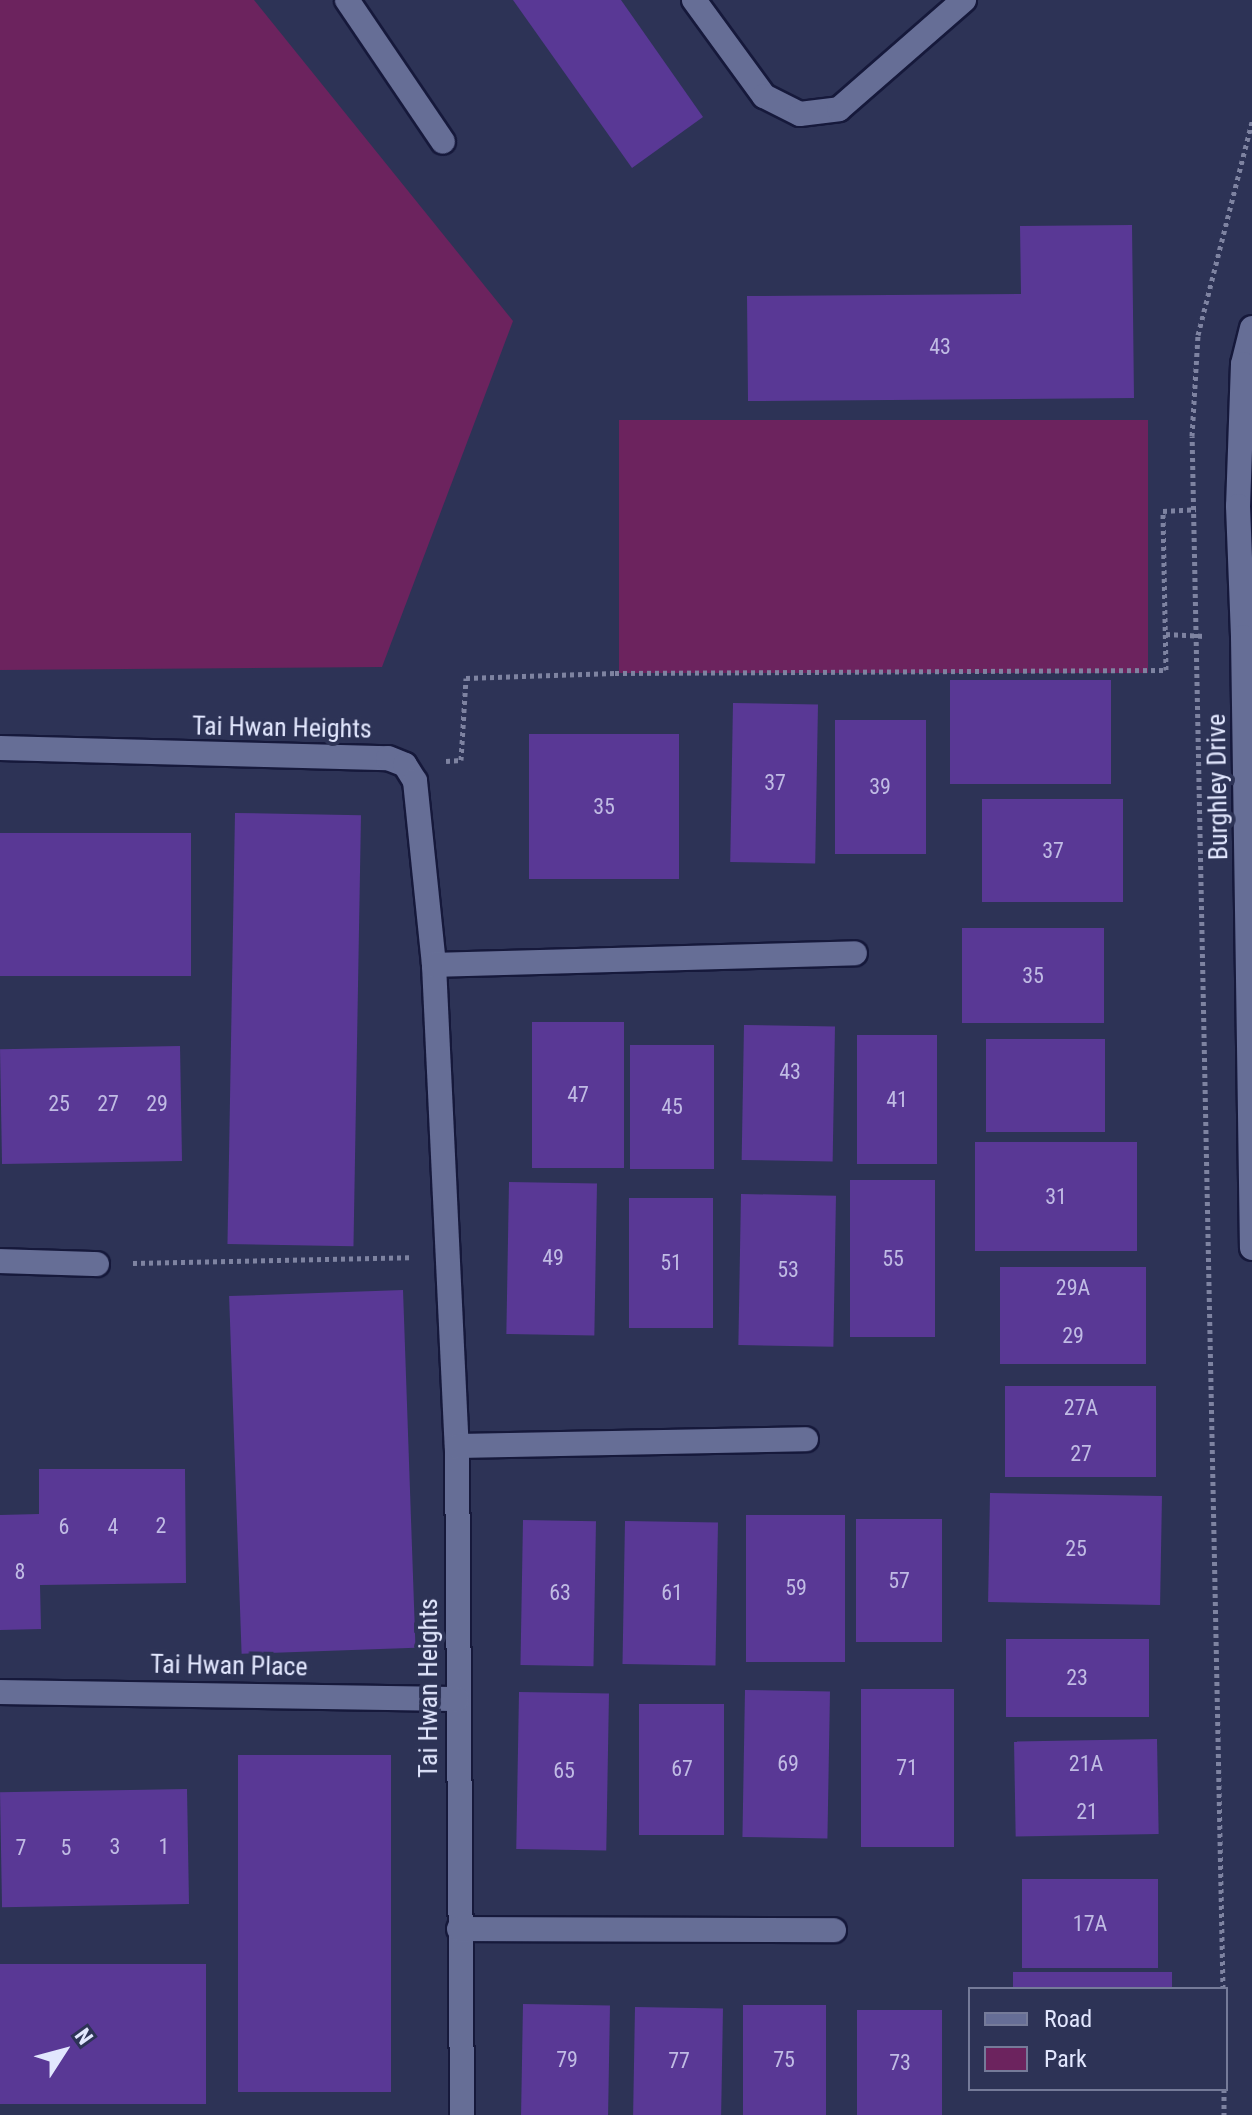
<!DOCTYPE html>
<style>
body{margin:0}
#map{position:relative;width:1252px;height:2115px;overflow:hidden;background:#2d3356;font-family:"Roboto Condensed",sans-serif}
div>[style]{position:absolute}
.green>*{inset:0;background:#6c235e;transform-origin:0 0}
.building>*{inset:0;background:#593895;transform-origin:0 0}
.path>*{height:5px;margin-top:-2.5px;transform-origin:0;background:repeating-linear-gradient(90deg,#7e83a1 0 4px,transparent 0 8px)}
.roads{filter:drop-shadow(2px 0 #16193b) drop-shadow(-2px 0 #16193b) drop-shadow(0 2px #16193b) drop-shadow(0 -2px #16193b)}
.minor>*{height:24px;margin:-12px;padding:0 12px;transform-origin:12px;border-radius:12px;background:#666e96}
span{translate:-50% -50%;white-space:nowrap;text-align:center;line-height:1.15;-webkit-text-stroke:8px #2d3356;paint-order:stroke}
.number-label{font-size:22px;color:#c0bbe4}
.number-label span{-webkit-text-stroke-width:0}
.street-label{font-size:26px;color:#e2e7fe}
.legend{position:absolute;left:968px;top:1987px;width:260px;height:104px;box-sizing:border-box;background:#2d3356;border:2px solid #757b99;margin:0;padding:10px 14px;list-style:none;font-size:24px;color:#e2e7fe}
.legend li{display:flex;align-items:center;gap:16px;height:40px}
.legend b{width:40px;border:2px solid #757b99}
.north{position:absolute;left:24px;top:2011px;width:80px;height:80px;-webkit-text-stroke:6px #2d3356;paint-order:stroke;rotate:54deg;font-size:22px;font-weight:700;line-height:32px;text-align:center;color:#e2e7fe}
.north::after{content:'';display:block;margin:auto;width:28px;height:36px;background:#e2e7fe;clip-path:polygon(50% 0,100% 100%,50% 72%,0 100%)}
</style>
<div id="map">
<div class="green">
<i style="clip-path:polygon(0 0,254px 0,513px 321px,382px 667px,0 670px)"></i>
<i style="left:619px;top:420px;width:529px;height:253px"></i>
</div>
<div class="building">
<i style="clip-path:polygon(513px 0,621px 0,703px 117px,632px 168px)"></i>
<i style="clip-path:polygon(1132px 225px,1134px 398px,748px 401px,747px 296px,1021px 294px,1020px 226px)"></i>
<i style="left:950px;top:680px;width:161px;height:104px"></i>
<i style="left:733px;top:703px;width:85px;height:159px;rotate:1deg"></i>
<i style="left:835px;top:720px;width:91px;height:134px"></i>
<i style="left:529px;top:734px;width:150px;height:145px"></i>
<i style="left:982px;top:799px;width:141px;height:103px"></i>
<i style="left:235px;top:813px;width:126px;height:431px;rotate:1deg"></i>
<i style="left:0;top:833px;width:191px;height:143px"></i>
<i style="left:962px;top:928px;width:142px;height:95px"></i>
<i style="left:532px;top:1022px;width:92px;height:146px"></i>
<i style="left:744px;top:1025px;width:91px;height:135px;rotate:1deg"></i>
<i style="left:857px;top:1035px;width:80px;height:129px"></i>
<i style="left:986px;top:1039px;width:119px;height:93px"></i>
<i style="left:630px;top:1045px;width:84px;height:124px"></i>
<i style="left:180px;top:1046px;width:115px;height:180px;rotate:89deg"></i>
<i style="left:975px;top:1142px;width:162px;height:109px"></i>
<i style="left:850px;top:1180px;width:85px;height:157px"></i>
<i style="left:509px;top:1182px;width:88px;height:152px;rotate:1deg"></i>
<i style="left:741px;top:1194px;width:95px;height:151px;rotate:1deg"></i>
<i style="left:629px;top:1198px;width:84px;height:130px"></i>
<i style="left:1000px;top:1267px;width:146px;height:97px"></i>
<i style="left:403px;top:1290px;width:358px;height:174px;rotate:88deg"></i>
<i style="left:1005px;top:1386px;width:151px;height:91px"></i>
<i style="clip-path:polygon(39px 1469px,185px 1469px,186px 1583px,40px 1585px,41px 1629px,0 1630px,0 1515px,39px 1514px)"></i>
<i style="left:990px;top:1493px;width:172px;height:109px;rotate:1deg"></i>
<i style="left:746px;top:1515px;width:99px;height:147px"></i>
<i style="left:856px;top:1519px;width:86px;height:123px"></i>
<i style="left:523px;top:1520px;width:73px;height:145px;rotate:1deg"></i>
<i style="left:625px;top:1521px;width:93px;height:143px;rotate:1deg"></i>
<i style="left:1006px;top:1639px;width:143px;height:78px"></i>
<i style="left:861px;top:1689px;width:93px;height:158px"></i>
<i style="left:745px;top:1690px;width:85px;height:147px;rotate:1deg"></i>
<i style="left:519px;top:1692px;width:90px;height:157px;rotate:1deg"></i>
<i style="left:724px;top:1704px;width:131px;height:85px;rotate:90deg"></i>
<i style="left:1157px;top:1739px;width:95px;height:143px;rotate:89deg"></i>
<i style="left:238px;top:1755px;width:153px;height:337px"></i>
<i style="left:187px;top:1789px;width:115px;height:187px;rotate:89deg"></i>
<i style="left:1022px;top:1879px;width:136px;height:89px"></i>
<i style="left:0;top:1964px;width:206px;height:140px"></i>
<i style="left:1013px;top:1972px;width:159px;height:17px"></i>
<i style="left:523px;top:2004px;width:87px;height:111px;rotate:1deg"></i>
<i style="left:743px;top:2005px;width:83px;height:110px"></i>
<i style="left:635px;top:2007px;width:88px;height:108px;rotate:1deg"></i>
<i style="left:857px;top:2010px;width:85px;height:105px"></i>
</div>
<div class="path">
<i style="left:1166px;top:634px;width:39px;rotate:3deg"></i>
<i style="left:446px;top:761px;width:15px;rotate:-4deg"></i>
<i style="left:461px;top:760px;width:82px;rotate:-86.5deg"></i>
<i style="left:466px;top:678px;width:149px;rotate:-1.9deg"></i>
<i style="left:615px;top:673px;width:551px;rotate:-0.31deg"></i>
<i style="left:1166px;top:670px;width:159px;rotate:-91.1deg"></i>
<i style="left:1163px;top:511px;width:33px;rotate:-3deg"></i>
<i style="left:133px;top:1263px;width:278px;rotate:-1.2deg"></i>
<i style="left:1223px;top:1989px;width:1553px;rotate:-91.14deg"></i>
<i style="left:1192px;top:436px;width:101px;rotate:-86.6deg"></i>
<i style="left:1198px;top:335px;width:221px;rotate:-75.8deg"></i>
<i style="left:1224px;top:2089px;width:26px;rotate:90deg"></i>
</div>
<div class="roads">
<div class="minor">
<i style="left:347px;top:0;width:171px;rotate:55.9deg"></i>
<i style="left:694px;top:0;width:119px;rotate:53.9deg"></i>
<i style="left:764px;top:96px;width:40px;rotate:26.6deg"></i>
<i style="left:800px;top:114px;width:39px;rotate:-7deg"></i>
<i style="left:839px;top:109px;width:166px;rotate:-41.1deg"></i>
<i style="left:1252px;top:328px;width:37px;rotate:104deg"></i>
<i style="left:1243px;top:364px;width:142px;rotate:92deg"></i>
<i style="left:1238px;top:506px;width:131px;rotate:87.8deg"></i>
<i style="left:1243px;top:637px;width:611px;rotate:89.16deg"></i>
<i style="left:0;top:748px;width:388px;rotate:1.5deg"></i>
<i style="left:388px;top:758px;width:18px;rotate:22deg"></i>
<i style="left:405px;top:765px;width:19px;rotate:58deg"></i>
<i style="left:415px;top:781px;width:185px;rotate:84.1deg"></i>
<i style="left:434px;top:965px;width:482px;rotate:87.3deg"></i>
<i style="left:457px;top:1446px;width:669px;rotate:89.57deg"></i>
<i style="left:434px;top:965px;width:421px;rotate:-1.6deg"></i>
<i style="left:0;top:1261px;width:97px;rotate:1.8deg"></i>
<i style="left:457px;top:1446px;width:349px;rotate:-1.1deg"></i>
<i style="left:0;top:1692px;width:457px;rotate:0.9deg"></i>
<i style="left:459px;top:1929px;width:375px;rotate:0.2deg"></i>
</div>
</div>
<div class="number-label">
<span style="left:940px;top:347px">43</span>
<span style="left:775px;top:783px">37</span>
<span style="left:880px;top:787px">39</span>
<span style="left:604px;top:807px">35</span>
<span style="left:1053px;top:851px">37</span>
<span style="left:1033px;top:976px">35</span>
<span style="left:790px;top:1072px">43</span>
<span style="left:578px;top:1095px">47</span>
<span style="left:897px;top:1100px">41</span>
<span style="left:59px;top:1104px">25</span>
<span style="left:108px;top:1104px">27</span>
<span style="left:157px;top:1104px">29</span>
<span style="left:672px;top:1107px">45</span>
<span style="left:1056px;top:1197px">31</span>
<span style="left:553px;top:1258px">49</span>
<span style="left:893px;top:1259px">55</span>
<span style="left:671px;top:1263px">51</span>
<span style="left:788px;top:1270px">53</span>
<span style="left:1073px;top:1288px">29A</span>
<span style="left:1073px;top:1336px">29</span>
<span style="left:1081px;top:1408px">27A</span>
<span style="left:1081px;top:1454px">27</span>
<span style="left:161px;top:1526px">2</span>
<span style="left:64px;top:1527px">6</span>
<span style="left:113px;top:1527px">4</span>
<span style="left:1076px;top:1549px">25</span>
<span style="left:20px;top:1572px">8</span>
<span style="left:899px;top:1581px">57</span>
<span style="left:796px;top:1588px">59</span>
<span style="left:560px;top:1593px">63</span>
<span style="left:672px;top:1593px">61</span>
<span style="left:1077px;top:1678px">23</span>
<span style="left:788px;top:1764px">69</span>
<span style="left:1086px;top:1764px">21A</span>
<span style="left:907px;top:1768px">71</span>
<span style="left:682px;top:1769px">67</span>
<span style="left:564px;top:1771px">65</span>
<span style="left:1087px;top:1812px">21</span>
<span style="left:115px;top:1847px">3</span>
<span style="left:164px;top:1847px">1</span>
<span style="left:21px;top:1848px">7</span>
<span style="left:66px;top:1848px">5</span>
<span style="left:1090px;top:1924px">17A</span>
<span style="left:567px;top:2060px">79</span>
<span style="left:784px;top:2060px">75</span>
<span style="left:679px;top:2061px">77</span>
<span style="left:900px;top:2063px">73</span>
</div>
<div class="street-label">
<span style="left:282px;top:728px;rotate:1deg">Tai Hwan Heights</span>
<span style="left:1218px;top:787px;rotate:-91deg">Burghley Drive</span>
<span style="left:229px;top:1666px;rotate:1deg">Tai Hwan Place</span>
<span style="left:429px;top:1688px;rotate:-90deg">Tai Hwan Heights</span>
</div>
<ul class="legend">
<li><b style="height:10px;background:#666e96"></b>Road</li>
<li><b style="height:22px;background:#6c235e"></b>Park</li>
</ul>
<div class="north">N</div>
</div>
